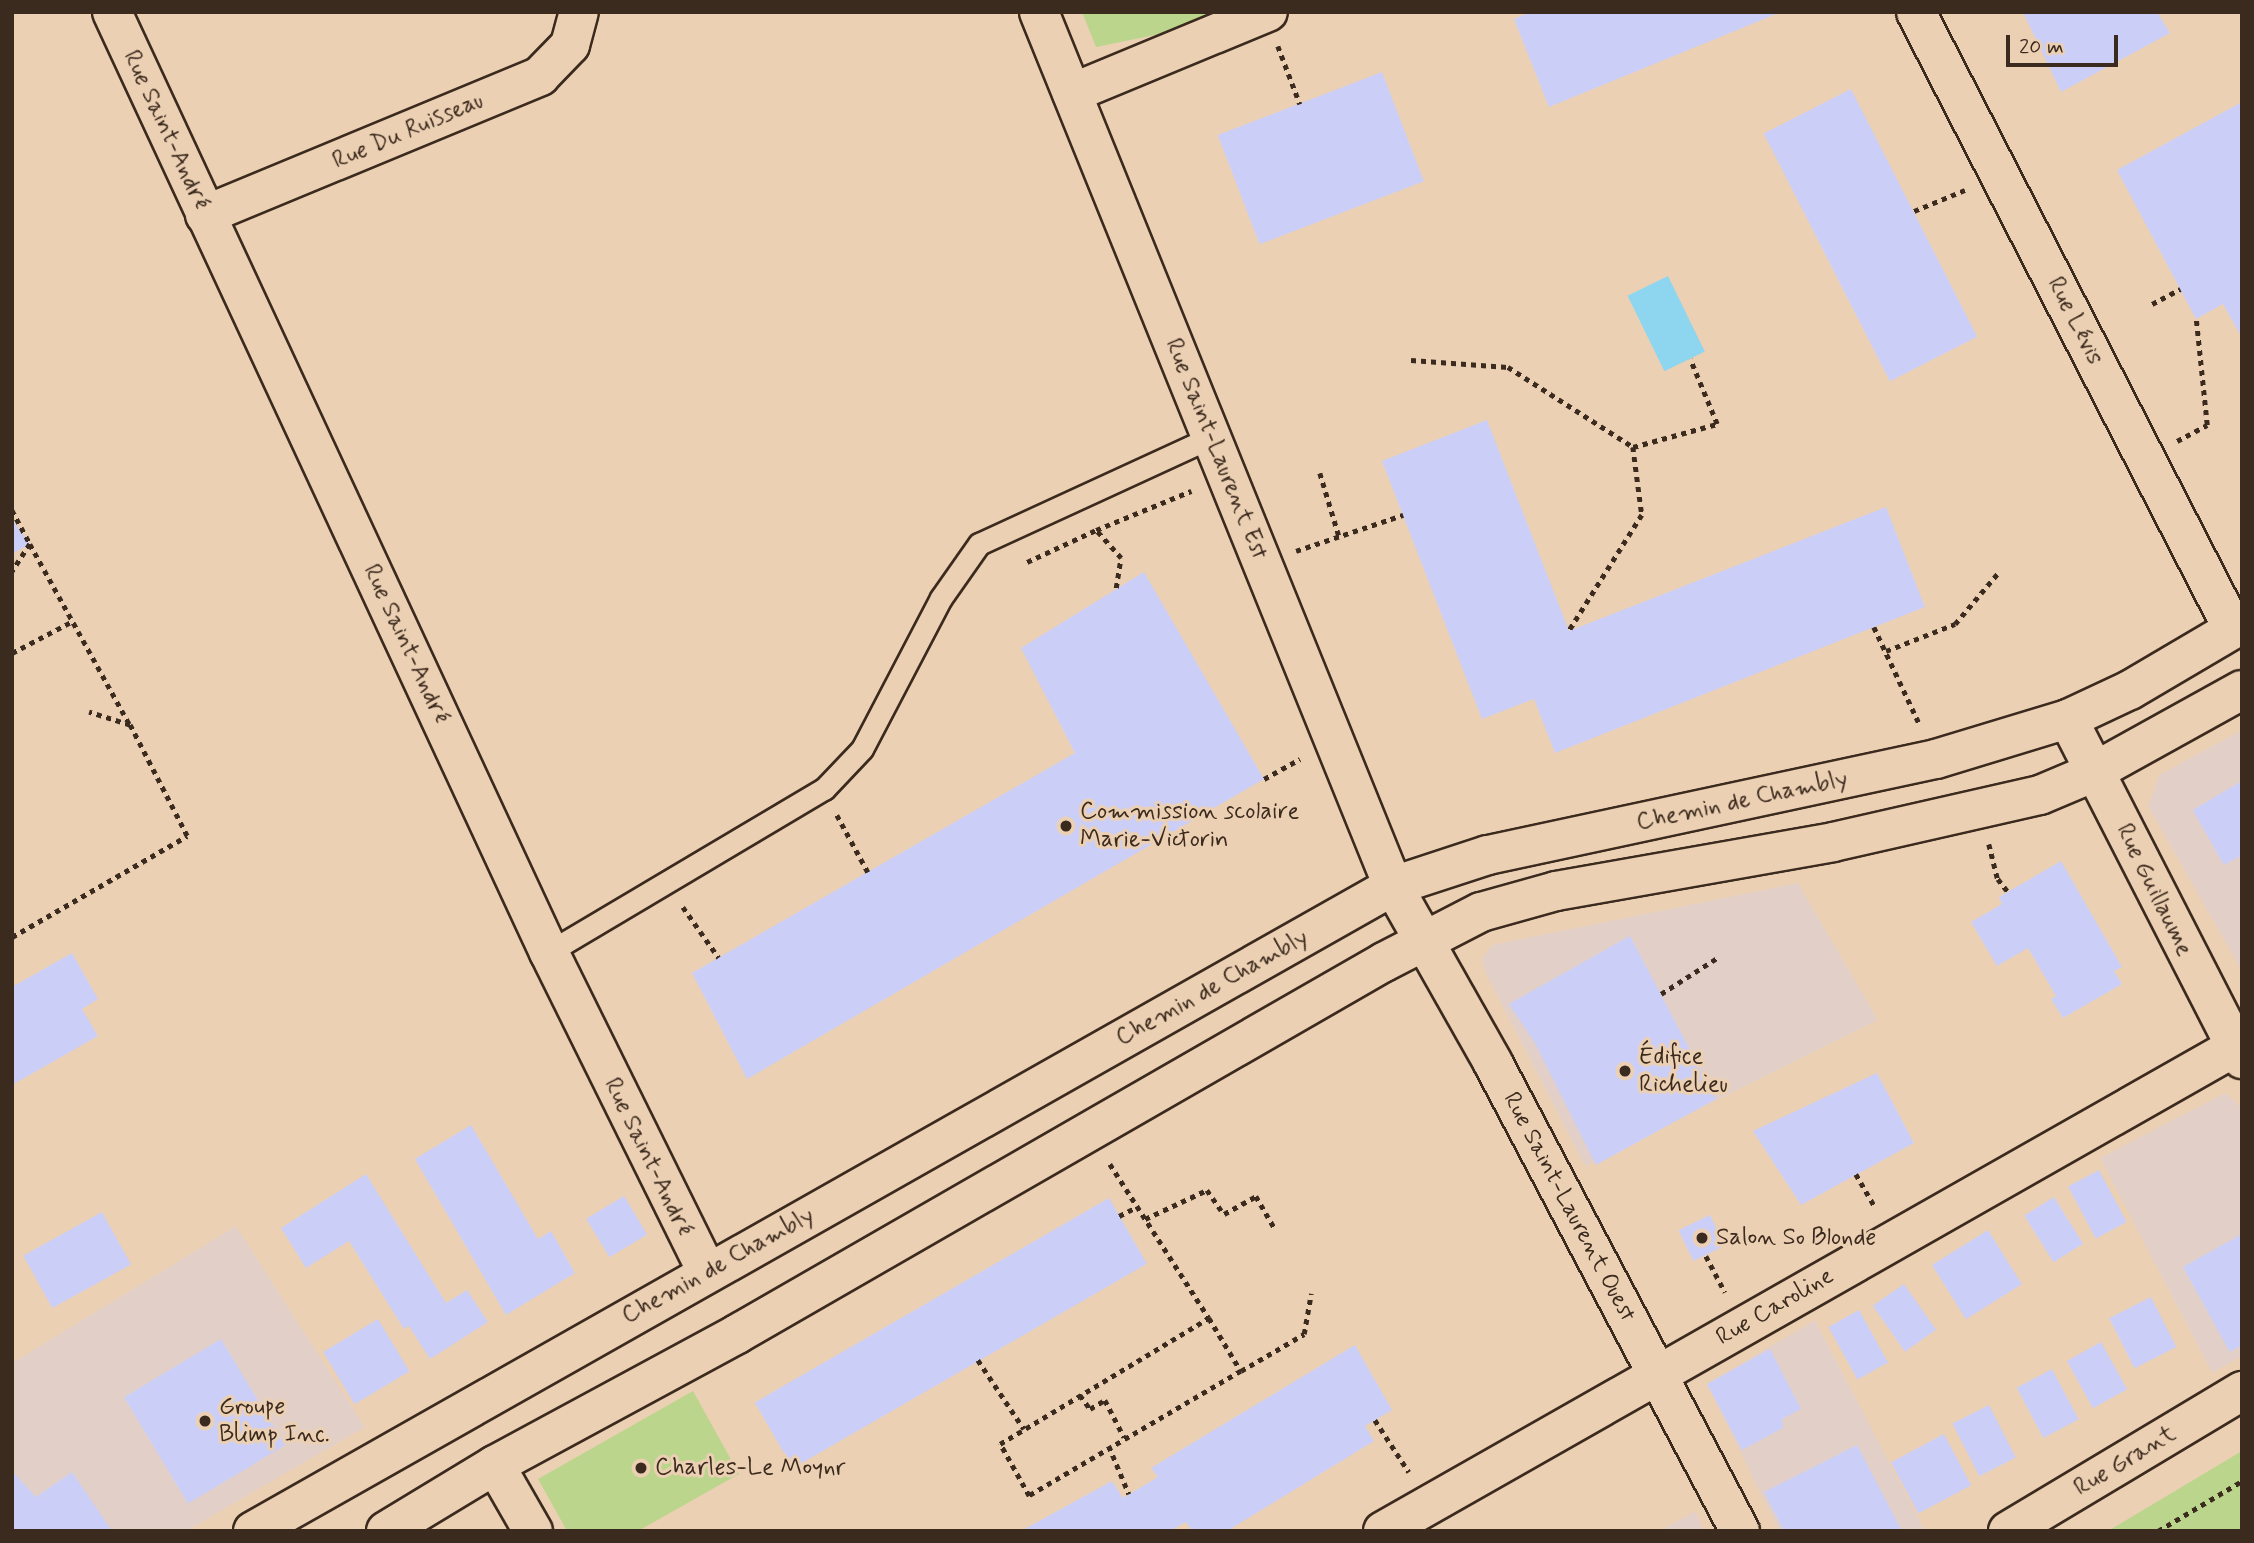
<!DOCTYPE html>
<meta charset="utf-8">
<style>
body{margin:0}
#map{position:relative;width:2254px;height:1543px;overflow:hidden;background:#ecd0b3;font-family:Mynerve,sans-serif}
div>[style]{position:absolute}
.built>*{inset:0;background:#e2d0c8}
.green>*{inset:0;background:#bbd58c}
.water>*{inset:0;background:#8ed6f0;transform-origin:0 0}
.building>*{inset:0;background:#cbcff8;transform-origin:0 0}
.path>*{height:4.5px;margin-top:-2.25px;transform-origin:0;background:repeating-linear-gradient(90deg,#3b2a1e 0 5px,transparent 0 10px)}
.roads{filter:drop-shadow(2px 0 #3b2a1e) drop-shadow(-2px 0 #3b2a1e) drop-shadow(0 2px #3b2a1e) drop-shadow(0 -2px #3b2a1e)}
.service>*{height:21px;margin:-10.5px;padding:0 10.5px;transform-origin:10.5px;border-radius:10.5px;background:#ecd0b3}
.minor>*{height:38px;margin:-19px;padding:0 19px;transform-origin:19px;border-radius:19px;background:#ecd0b3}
.tertiary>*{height:38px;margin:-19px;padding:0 19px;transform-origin:19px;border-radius:19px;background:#ecd0b3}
.secondary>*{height:38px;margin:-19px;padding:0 19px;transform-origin:19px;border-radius:19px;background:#ecd0b3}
.dots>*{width:19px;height:19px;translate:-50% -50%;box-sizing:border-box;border:4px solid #ecd0b3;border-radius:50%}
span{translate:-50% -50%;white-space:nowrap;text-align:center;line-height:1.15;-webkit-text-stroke:6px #ecd0b3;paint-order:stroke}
.street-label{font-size:24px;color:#3b2a1e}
.poi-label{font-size:24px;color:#3b2a1e}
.left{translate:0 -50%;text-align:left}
.frame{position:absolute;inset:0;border:14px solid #3b2a1e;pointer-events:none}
.scale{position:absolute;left:2006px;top:35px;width:112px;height:32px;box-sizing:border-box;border:4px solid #3b2a1e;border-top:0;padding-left:9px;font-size:21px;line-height:24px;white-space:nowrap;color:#3b2a1e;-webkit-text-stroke:5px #ecd0b3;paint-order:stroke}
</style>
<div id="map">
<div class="built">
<i style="clip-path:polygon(2242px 730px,2242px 971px,2148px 806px,2159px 775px)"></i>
<i style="clip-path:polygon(1798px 883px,1878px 1020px,1585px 1166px,1486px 974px,1482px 959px,1492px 945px)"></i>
<i style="clip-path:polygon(2225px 1093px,2242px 1108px,2242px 1356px,2212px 1373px,2100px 1158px)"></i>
<i style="clip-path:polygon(236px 1226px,365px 1427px,186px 1531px,12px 1531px,12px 1363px)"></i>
<i style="clip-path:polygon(1815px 1320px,1925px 1531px,1779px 1531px,1707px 1384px)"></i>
<i style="clip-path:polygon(1696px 1511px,1703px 1531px,1659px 1531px)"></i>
</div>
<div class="green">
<i style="clip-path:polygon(1082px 12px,1268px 12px,1096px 47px)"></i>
<i style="clip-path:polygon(693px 1391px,739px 1474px,638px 1531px,567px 1531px,538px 1479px)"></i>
<i style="clip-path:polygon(2242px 1451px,2242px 1531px,2108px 1531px)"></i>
</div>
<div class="water">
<i style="left:1668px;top:276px;width:84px;height:45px;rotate:64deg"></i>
</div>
<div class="building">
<i style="clip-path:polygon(1530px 12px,1781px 12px,1549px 107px,1514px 19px)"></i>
<i style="clip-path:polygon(2023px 12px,2157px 12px,2170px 33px,2061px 92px)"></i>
<i style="left:1382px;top:72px;width:117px;height:176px;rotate:69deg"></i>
<i style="left:1851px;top:89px;width:278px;height:98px;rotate:63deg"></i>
<i style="clip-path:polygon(2242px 102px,2242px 338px,2223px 304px,2196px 319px,2117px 170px)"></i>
<i style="clip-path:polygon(1487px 420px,1569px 631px,1886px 507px,1925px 607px,1555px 753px,1534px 699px,1482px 719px,1382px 461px)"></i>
<i style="clip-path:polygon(12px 519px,30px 544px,12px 554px)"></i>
<i style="clip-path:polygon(1144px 572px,1264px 779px,747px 1079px,692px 973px,1075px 753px,1021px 648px)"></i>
<i style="clip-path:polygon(2242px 781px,2242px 855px,2224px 865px,2193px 810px)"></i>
<i style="clip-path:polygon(2061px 861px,2122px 967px,2114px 971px,2122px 984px,2063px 1018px,2051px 999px,2056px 996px,2028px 948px,1997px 966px,1971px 922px,2002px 904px,1999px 897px)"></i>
<i style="clip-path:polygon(1630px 936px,1716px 1099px,1596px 1165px,1535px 1043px,1509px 1004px)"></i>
<i style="clip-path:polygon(72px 953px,98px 999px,82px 1009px,98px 1036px,12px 1085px,12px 987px)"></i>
<i style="clip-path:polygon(1877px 1073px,1914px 1143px,1801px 1205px,1753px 1131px)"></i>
<i style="clip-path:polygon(471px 1125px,538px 1239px,551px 1231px,575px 1273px,506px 1315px,415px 1159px)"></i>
<i style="left:2099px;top:1170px;width:59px;height:35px;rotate:62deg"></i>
<i style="clip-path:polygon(366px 1174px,446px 1303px,467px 1290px,488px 1322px,430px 1359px,409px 1326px,404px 1329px,349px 1241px,306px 1268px,281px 1228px)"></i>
<i style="left:624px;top:1196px;width:45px;height:44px;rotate:59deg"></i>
<i style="left:2054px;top:1197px;width:55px;height:35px;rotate:58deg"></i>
<i style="left:1109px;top:1198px;width:76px;height:409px;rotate:60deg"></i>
<i style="left:102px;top:1212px;width:60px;height:90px;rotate:61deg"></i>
<i style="left:1710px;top:1215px;width:34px;height:35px;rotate:64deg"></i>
<i style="left:1988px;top:1230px;width:64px;height:66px;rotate:58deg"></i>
<i style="clip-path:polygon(2242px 1234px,2242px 1345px,2230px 1352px,2183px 1267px)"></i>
<i style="left:1904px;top:1284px;width:56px;height:38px;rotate:55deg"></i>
<i style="left:2151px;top:1297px;width:56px;height:47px;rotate:63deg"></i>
<i style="left:1859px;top:1310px;width:60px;height:35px;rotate:61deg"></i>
<i style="left:378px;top:1319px;width:61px;height:64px;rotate:59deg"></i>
<i style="left:221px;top:1339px;width:124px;height:113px;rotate:59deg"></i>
<i style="left:2101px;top:1342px;width:54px;height:39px;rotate:61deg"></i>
<i style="clip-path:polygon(1355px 1345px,1392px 1410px,1365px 1426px,1374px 1441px,1227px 1531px,1192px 1531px,1186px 1522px,1170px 1531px,1021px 1531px,1112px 1481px,1123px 1498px,1158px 1477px,1151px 1468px)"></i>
<i style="clip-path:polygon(1770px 1349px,1801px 1409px,1782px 1419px,1783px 1428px,1742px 1450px,1707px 1384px)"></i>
<i style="left:2052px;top:1369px;width:57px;height:40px;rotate:62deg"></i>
<i style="left:1989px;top:1405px;width:59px;height:41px;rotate:63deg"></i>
<i style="left:1944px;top:1434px;width:58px;height:60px;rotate:62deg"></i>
<i style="clip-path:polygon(1857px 1445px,1902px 1531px,1784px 1531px,1764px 1492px)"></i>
<i style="clip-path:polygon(12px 1471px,36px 1497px,72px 1472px,112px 1531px,12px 1531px)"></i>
</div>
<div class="path">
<i style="left:1278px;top:46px;width:62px;rotate:69.2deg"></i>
<i style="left:1914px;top:211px;width:55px;rotate:-22.4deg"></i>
<i style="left:2152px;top:304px;width:32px;rotate:-28deg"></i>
<i style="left:1411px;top:360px;width:97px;rotate:4.1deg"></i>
<i style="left:1508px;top:367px;width:148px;rotate:32.6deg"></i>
<i style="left:1633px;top:447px;width:69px;rotate:82.5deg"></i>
<i style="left:1642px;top:515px;width:137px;rotate:122.2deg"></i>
<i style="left:2177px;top:441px;width:34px;rotate:-28deg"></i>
<i style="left:2207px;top:425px;width:107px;rotate:-95.9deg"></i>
<i style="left:1633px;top:447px;width:87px;rotate:-15.3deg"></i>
<i style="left:1717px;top:424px;width:70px;rotate:-112.6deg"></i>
<i style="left:1320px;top:473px;width:66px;rotate:73.2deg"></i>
<i style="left:12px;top:510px;width:38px;rotate:62deg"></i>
<i style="left:30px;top:544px;width:33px;rotate:123deg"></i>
<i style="left:30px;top:544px;width:207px;rotate:61.1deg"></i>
<i style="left:130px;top:725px;width:43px;rotate:-162.4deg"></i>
<i style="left:1296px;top:551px;width:113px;rotate:-18.6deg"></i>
<i style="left:1027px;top:562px;width:76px;rotate:-24.9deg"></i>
<i style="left:1116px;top:588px;width:30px;rotate:-81deg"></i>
<i style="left:1121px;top:558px;width:38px;rotate:-132deg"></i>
<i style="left:1096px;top:530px;width:103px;rotate:-22.3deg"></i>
<i style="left:1874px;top:627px;width:108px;rotate:64.9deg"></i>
<i style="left:1886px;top:651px;width:74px;rotate:-21.4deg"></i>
<i style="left:1955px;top:624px;width:68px;rotate:-49.8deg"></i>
<i style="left:12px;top:653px;width:69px;rotate:-27.7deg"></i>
<i style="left:1264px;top:779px;width:41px;rotate:-29.1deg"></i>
<i style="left:837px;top:815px;width:65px;rotate:61.5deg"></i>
<i style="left:1989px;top:844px;width:36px;rotate:76deg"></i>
<i style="left:1998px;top:879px;width:16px;rotate:52deg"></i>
<i style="left:683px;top:907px;width:62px;rotate:54.8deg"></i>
<i style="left:12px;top:937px;width:202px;rotate:-30deg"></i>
<i style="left:187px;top:836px;width:125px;rotate:-117.2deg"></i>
<i style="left:1661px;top:994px;width:67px;rotate:-32.7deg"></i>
<i style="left:1110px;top:1164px;width:183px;rotate:57.3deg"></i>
<i style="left:1209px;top:1318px;width:62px;rotate:58.9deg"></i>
<i style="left:1241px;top:1371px;width:246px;rotate:149.5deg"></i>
<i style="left:1029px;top:1496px;width:60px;rotate:-119.1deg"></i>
<i style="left:1000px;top:1444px;width:244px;rotate:-31.1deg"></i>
<i style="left:1856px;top:1174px;width:38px;rotate:60deg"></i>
<i style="left:1119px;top:1216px;width:20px;rotate:-27deg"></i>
<i style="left:1145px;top:1219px;width:68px;rotate:-25.1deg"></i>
<i style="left:1207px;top:1190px;width:29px;rotate:55deg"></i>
<i style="left:1224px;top:1214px;width:37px;rotate:-29deg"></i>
<i style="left:1256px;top:1196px;width:38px;rotate:60deg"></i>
<i style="left:1706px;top:1256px;width:41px;rotate:62.2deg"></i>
<i style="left:978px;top:1360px;width:83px;rotate:56.3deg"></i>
<i style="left:1241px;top:1371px;width:73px;rotate:-30.4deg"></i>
<i style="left:1304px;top:1334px;width:41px;rotate:-80.1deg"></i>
<i style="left:1080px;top:1395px;width:17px;rotate:54deg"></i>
<i style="left:1090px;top:1409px;width:17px;rotate:-31deg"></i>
<i style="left:1105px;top:1400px;width:42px;rotate:62.8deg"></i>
<i style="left:1375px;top:1420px;width:62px;rotate:56.8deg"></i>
<i style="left:1109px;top:1446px;width:52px;rotate:67.4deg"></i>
<i style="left:2158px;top:1531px;width:98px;rotate:-30.8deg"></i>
</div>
<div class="roads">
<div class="service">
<i style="left:549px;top:952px;width:320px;rotate:-30.7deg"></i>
<i style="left:824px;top:789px;width:55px;rotate:-46.5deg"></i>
<i style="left:862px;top:749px;width:170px;rotate:-62.4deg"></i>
<i style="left:941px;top:598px;width:66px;rotate:-54.9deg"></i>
<i style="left:979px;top:544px;width:256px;rotate:-24.7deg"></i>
</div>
<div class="minor">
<i style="left:112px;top:12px;width:1037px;rotate:65.07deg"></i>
<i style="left:549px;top:952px;width:357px;rotate:63.7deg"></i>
<i style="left:1039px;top:12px;width:943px;rotate:67.95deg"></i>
<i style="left:1916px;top:12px;width:694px;rotate:62.81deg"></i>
<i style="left:1072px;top:93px;width:212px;rotate:-22.5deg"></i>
<i style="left:205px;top:215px;width:363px;rotate:-22.5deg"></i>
<i style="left:540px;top:76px;width:43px;rotate:-45.9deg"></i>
<i style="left:570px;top:45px;width:34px;rotate:-75deg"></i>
<i style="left:2068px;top:719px;width:382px;rotate:62.9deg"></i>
<i style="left:495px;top:1465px;width:76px;rotate:60.1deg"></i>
<i style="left:1383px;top:1531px;width:988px;rotate:-29.6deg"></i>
<i style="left:2008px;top:1531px;width:273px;rotate:-30.9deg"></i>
</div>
<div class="tertiary">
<i style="left:1393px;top:886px;width:203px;rotate:60.5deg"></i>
<i style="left:1493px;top:1063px;width:529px;rotate:62.18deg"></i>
</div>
<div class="secondary">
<i style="left:253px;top:1531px;width:1310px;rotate:-29.5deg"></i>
<i style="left:1393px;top:886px;width:100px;rotate:-18.1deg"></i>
<i style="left:1488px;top:855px;width:458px;rotate:-12.1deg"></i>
<i style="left:1936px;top:759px;width:138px;rotate:-16.9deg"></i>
<i style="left:2068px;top:719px;width:68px;rotate:-25.1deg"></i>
<i style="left:2130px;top:690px;width:130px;rotate:-30.5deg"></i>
<i style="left:386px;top:1531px;width:127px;rotate:-31.2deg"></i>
<i style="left:495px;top:1465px;width:275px;rotate:-28.4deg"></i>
<i style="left:737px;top:1334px;width:746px;rotate:-29.9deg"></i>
<i style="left:1384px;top:962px;width:109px;rotate:-27.3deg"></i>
<i style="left:1481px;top:912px;width:78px;rotate:-15.6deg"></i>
<i style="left:1556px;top:891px;width:281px;rotate:-10deg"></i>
<i style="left:1833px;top:842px;width:212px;rotate:-12.8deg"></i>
<i style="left:2040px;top:795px;width:56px;rotate:-22.9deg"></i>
<i style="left:2092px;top:773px;width:171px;rotate:-29deg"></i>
</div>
</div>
<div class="dots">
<i style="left:1066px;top:826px;background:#3b2a1e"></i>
<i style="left:1625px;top:1071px;background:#3b2a1e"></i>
<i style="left:1702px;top:1238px;background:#3b2a1e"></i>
<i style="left:205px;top:1421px;background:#3b2a1e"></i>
<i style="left:641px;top:1468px;background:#3b2a1e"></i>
</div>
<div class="street-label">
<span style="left:166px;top:130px;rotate:65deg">Rue Saint-André</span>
<span style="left:408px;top:131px;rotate:-23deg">Rue Du Ruisseau</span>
<span style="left:2075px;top:321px;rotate:63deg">Rue Lévis</span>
<span style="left:1216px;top:449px;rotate:68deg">Rue Saint-Laurent Est</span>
<span style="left:406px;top:644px;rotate:65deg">Rue Saint-André</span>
<span style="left:1742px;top:801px;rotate:-12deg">Chemin de Chambly</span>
<span style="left:2154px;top:890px;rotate:64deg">Rue Guillaume</span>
<span style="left:1212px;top:988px;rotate:-29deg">Chemin de Chambly</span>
<span style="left:648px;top:1157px;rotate:64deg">Rue Saint-André</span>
<span style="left:1569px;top:1207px;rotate:62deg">Rue Saint-Laurent Ouest</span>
<span style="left:718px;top:1266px;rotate:-29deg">Chemin de Chambly</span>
<span style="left:1775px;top:1307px;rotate:-30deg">Rue Caroline</span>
<span style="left:2125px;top:1461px;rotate:-31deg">Rue Grant</span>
</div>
<div class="poi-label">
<span class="left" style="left:1080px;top:826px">Commission scolaire<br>Marie-Victorin</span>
<span class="left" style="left:1639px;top:1071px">Édifice<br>Richelieu</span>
<span class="left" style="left:1716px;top:1238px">Salon So Blonde</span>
<span class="left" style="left:219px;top:1421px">Groupe<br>Blimp Inc.</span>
<span class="left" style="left:655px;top:1468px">Charles-Le Moynr</span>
</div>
<div class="frame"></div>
<div class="scale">20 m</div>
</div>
